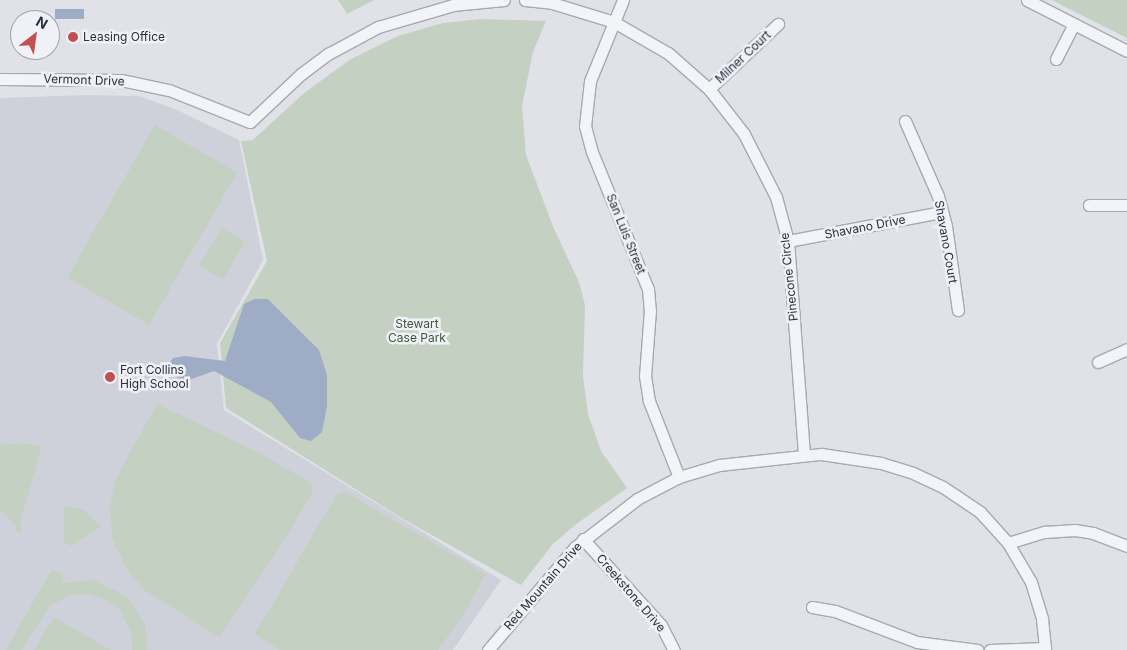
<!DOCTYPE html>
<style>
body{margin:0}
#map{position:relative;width:1127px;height:650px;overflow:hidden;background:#e0e2e8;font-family:Inter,sans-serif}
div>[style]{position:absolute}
.built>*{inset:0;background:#cfd1da}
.green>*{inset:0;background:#c4d1c2;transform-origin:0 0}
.water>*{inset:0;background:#9eacc5;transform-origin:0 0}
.roads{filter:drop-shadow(1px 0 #a6a9b2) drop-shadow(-1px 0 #a6a9b2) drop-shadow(0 1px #a6a9b2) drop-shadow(0 -1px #a6a9b2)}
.minor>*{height:11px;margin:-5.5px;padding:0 5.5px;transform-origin:5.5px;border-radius:5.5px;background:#f3f4f7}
.dots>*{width:14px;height:14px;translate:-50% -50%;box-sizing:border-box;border:2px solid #f0f1f6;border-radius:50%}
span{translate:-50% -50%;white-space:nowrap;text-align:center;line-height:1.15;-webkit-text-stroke:5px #f0f1f6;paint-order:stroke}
.poi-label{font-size:12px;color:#2a2f3e}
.left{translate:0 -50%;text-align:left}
.street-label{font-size:12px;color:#2a2f3e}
.park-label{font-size:12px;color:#3b5839}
.north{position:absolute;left:10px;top:10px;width:50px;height:50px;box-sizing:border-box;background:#f0f1f6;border:1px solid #a1a3ac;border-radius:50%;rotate:30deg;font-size:14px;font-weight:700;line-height:20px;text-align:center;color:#2a2f3e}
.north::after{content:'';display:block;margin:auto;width:18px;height:22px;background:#c25052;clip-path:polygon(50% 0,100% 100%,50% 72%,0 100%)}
</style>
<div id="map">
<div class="built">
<i style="clip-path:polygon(86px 95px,139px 96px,175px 109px,239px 140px,263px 260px,217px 344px,224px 410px,501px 580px,453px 650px,0 650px,0 98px)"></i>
</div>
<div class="green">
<i style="clip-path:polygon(338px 0,374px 0,347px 14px)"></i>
<i style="clip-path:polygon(1052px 0,1127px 0,1127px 38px,1067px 8px)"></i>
<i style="clip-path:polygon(481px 19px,546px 21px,533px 52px,522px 106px,526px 155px,554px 229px,579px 282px,585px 305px,583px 376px,588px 414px,601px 451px,627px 488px,575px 525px,553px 544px,521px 585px,403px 519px,226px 408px,220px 343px,267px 261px,241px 141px,253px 140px,304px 93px,351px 59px,398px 36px,443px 23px)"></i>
<i style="left:155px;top:125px;width:95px;height:176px;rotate:30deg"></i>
<i style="left:222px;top:228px;width:27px;height:44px;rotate:31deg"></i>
<i style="clip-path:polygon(157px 404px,260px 453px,311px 483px,313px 492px,282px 544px,219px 637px,144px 590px,127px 570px,112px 538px,110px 507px,115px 480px)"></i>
<i style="clip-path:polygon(19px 443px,42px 446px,20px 523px,22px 531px,17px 533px,15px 525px,0 510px,0 445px)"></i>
<i style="clip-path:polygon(346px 492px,486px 574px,460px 620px,438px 650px,280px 650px,255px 634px,336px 495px)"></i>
<i style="clip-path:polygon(64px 506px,85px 510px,101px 527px,70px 546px,64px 543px)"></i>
<i style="clip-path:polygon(52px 569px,64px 576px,61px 583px,93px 580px,125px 595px,145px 624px,147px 650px,132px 650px,131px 633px,120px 610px,105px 599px,89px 594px,70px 595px,51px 605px,21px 650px,5px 650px)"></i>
<i style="clip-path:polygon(54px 617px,111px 650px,34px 650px)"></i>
</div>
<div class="water">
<i style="left:84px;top:9px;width:10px;height:29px;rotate:90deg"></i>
<i style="clip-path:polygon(255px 299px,268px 299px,319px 350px,327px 375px,327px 406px,322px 432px,311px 441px,300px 438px,271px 402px,214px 371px,186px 381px,172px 375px,167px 367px,173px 358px,184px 356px,225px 361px,244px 304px)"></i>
</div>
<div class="roads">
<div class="minor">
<i style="left:525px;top:0;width:27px;rotate:6deg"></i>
<i style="left:552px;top:3px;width:65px;rotate:17deg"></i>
<i style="left:614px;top:22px;width:62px;rotate:29.9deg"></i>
<i style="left:668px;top:53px;width:55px;rotate:41.3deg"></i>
<i style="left:709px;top:89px;width:57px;rotate:52.1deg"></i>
<i style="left:744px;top:134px;width:71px;rotate:63.1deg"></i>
<i style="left:776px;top:197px;width:46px;rotate:74.7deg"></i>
<i style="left:788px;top:241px;width:214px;rotate:85.7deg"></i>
<i style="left:623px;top:0;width:87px;rotate:112.2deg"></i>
<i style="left:590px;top:81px;width:45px;rotate:96.3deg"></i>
<i style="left:585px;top:126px;width:27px;rotate:75deg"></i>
<i style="left:592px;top:152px;width:148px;rotate:67.8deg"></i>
<i style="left:648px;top:289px;width:21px;rotate:85deg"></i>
<i style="left:650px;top:310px;width:66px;rotate:94.3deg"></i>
<i style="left:645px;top:376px;width:25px;rotate:81deg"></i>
<i style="left:649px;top:401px;width:82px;rotate:68.5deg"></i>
<i style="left:1027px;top:0;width:112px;rotate:27deg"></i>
<i style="left:1056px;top:59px;width:38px;rotate:-63deg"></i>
<i style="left:0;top:79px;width:121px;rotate:0.5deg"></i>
<i style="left:121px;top:80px;width:49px;rotate:11.8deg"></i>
<i style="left:169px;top:90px;width:87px;rotate:21.6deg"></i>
<i style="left:250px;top:122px;width:70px;rotate:-43.3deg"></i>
<i style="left:301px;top:74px;width:34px;rotate:-37deg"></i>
<i style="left:328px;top:54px;width:57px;rotate:-28.4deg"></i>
<i style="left:378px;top:27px;width:78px;rotate:-16.3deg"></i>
<i style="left:453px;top:5px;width:51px;rotate:-5.6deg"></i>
<i style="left:709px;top:89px;width:95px;rotate:-43.3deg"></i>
<i style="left:905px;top:121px;width:82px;rotate:66.3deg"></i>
<i style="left:938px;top:196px;width:31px;rotate:75deg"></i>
<i style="left:946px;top:226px;width:85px;rotate:81.9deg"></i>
<i style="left:1089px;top:205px;width:38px"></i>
<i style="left:788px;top:241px;width:157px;rotate:-10.7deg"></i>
<i style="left:1098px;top:362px;width:32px;rotate:-24deg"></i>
<i style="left:583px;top:539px;width:116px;rotate:47.8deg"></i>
<i style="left:661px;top:625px;width:28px;rotate:63deg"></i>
<i style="left:1008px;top:543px;width:39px;rotate:-17deg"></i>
<i style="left:1045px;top:532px;width:30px;rotate:-4deg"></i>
<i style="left:1075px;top:530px;width:18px;rotate:9deg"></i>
<i style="left:1093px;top:533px;width:36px;rotate:21deg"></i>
<i style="left:812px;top:607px;width:23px;rotate:10deg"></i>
<i style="left:835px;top:611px;width:88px;rotate:20.7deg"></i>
<i style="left:917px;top:642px;width:61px;rotate:7.6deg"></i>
<i style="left:488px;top:650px;width:135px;rotate:-49.8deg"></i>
<i style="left:575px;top:547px;width:78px;rotate:-37.7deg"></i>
<i style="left:637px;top:499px;width:47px;rotate:-27.6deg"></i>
<i style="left:679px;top:477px;width:42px;rotate:-16.7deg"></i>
<i style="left:719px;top:465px;width:103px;rotate:-6.2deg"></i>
<i style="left:821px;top:454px;width:61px;rotate:8.5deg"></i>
<i style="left:881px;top:463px;width:34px;rotate:17deg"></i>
<i style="left:913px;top:473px;width:33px;rotate:25deg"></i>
<i style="left:943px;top:487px;width:45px;rotate:34deg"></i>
<i style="left:980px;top:512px;width:42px;rotate:47.9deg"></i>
<i style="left:1008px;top:543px;width:45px;rotate:59.5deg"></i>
<i style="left:1031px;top:582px;width:39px;rotate:73deg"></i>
<i style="left:1042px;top:619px;width:31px;rotate:84deg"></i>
<i style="left:990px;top:650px;width:55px;rotate:-2.1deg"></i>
</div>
</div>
<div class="dots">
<i style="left:73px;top:37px;background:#c25052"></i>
<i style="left:110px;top:377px;background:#c25052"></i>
</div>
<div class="poi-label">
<span class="left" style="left:83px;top:37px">Leasing Office</span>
<span class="left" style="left:120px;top:377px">Fort Collins<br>High School</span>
</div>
<div class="street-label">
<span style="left:743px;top:57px;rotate:-43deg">Milner Court</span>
<span style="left:84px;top:80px;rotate:2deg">Vermont Drive</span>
<span style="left:865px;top:227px;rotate:-11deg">Shavano Drive</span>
<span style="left:626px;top:234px;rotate:68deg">San Luis Street</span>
<span style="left:946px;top:242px;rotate:80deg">Shavano Court</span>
<span style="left:789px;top:277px;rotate:-96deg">Pinecone Circle</span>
<span style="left:543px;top:586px;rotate:-49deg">Red Mountain Drive</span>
<span style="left:631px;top:593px;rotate:49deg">Creekstone Drive</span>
</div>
<div class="park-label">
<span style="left:417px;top:331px">Stewart<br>Case Park</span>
</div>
<div class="north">N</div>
</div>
